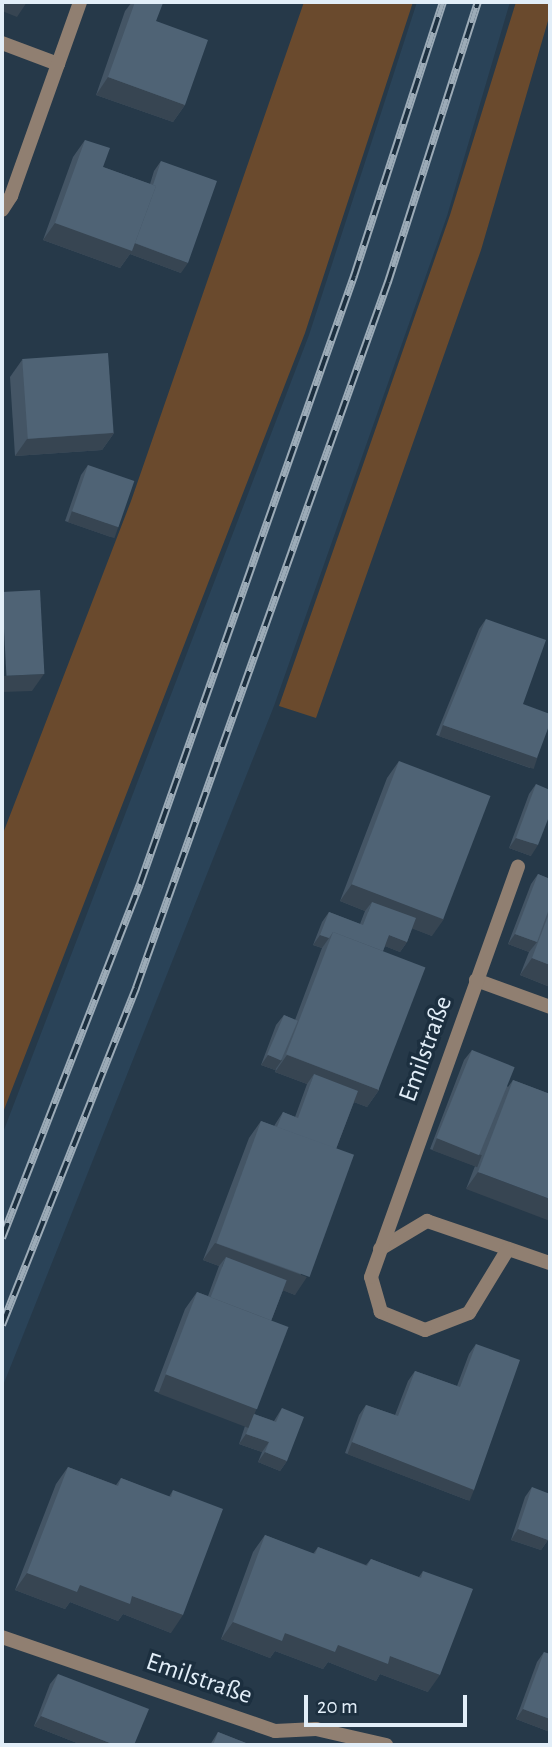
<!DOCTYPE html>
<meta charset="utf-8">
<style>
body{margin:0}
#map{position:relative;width:552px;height:1747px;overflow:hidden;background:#263949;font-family:"Alegreya Sans",sans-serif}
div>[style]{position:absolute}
.built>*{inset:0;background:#2a4358}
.green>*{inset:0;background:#6a4a2d}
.service>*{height:14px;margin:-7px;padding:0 7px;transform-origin:7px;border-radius:7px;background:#907f71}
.minor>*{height:14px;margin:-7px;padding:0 7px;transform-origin:7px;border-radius:7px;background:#907f71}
.rail>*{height:8px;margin-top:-4px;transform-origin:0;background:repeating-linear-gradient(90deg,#1c2f3f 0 16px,#9cabb7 0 32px);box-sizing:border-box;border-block:2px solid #9cabb7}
.wall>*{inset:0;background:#445565}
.shaded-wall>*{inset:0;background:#374552;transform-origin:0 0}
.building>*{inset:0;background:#4f6375;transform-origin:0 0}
span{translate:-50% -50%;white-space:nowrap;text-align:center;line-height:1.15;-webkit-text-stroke:7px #1c2f3f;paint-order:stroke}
.street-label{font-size:26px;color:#e2eef8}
.frame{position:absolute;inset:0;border:4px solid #e2eef8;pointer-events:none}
.scale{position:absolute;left:304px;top:1695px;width:163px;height:32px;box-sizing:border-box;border:4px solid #e2eef8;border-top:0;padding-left:9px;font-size:21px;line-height:24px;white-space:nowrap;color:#e2eef8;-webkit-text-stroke:5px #1c2f3f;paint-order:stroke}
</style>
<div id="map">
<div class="built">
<i style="clip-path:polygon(417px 2px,510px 2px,447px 216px,274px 706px,2px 1388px,2px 1135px,309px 335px)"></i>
</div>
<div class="green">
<i style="clip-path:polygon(304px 2px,413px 2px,305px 333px,2px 1115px,2px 836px,131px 501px)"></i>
<i style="clip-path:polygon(516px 2px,550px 2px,550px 14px,481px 250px,316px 718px,279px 706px,450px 215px)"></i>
</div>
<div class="service">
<i style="left:476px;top:980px;width:79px;rotate:20deg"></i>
<i style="left:2px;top:1637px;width:289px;rotate:19deg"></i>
<i style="left:275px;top:1731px;width:41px;rotate:-2.8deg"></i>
<i style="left:316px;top:1729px;width:72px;rotate:12.9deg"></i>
</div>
<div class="minor">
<i style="left:2px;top:43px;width:60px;rotate:20.6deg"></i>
<i style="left:2px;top:210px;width:17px;rotate:-57deg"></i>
<i style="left:11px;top:196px;width:206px;rotate:-70.4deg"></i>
<i style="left:380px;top:1249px;width:55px;rotate:-30.8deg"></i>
<i style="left:427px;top:1221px;width:130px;rotate:18.9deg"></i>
<i style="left:508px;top:1249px;width:75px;rotate:121.4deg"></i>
<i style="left:469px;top:1313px;width:47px;rotate:158.9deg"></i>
<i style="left:425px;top:1330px;width:48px;rotate:-157.8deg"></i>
<i style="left:381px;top:1312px;width:36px;rotate:-106deg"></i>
<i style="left:371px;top:1277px;width:436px;rotate:-70.3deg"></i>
</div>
<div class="rail">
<i style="left:2px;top:1238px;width:380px;rotate:-68.7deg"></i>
<i style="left:140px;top:884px;width:645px;rotate:-70.61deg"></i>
<i style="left:354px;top:276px;width:288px;rotate:-72deg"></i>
<i style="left:2px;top:1325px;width:363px;rotate:-68.3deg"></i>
<i style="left:136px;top:988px;width:750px;rotate:-70.36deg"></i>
<i style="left:388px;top:282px;width:294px;rotate:-72.2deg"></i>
</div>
<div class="wall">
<i style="clip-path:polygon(132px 2px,159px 2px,156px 21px,185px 105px,173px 122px,96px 95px,125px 11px)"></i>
<i style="clip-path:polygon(85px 140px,103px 167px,150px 184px,154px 171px,161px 161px,181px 273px,130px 254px,120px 268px,43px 240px,73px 157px)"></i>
<i style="clip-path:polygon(22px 360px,114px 433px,102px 450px,15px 456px,10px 377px)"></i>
<i style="clip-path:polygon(88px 465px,111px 537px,65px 521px,81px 475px)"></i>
<i style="clip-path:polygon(486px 619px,523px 704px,530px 768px,436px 735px,479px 629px)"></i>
<i style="clip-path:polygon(399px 761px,432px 936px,412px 928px,407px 942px,400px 952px,385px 946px,383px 951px,379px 1090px,367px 1107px,354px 1102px,336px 1149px,295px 1295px,283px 1290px,271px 1321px,254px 1414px,274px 1421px,282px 1408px,287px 1461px,280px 1471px,258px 1462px,262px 1452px,239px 1444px,245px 1426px,154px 1391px,185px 1309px,197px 1292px,208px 1296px,219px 1266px,203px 1260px,249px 1138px,261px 1121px,274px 1126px,283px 1112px,295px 1117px,307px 1084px,275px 1072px,276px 1069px,275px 1070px,261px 1065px,276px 1025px,284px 1015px,295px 1020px,322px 948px,313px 945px,322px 922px,329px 912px,360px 924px,365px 911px,340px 901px,387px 778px)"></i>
<i style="clip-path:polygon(536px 784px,531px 856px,509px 848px,529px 794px)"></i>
<i style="clip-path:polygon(538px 874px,550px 879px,550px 987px,520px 975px,529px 952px,508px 944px,531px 884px)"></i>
<i style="clip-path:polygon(472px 1050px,508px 1087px,513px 1080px,550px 1094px,466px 1189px,475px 1166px,430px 1149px,464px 1060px)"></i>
<i style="clip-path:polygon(476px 1344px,474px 1490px,467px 1500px,345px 1453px,359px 1415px,366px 1405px,395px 1415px,408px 1381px,415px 1371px,457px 1386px,469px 1354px)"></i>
<i style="clip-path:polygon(68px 1467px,116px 1485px,121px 1478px,169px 1497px,173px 1490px,171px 1633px,123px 1614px,118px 1621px,70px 1602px,65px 1609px,15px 1590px,56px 1484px)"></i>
<i style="clip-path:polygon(532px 1487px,548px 1540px,541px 1550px,511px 1540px,525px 1497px)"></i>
<i style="clip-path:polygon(265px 1535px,313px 1554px,318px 1547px,366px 1565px,371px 1559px,419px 1577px,423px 1571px,428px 1692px,380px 1674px,376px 1681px,328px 1662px,323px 1669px,275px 1651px,270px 1658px,221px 1639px,253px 1552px)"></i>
<i style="clip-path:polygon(544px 1652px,550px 1732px,516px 1719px,537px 1662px)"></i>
<i style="clip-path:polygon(58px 1674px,134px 1745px,82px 1745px,34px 1726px,50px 1684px)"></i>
<i style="clip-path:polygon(218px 1732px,251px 1745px,210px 1745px)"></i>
</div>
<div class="shaded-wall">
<i style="clip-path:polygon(2px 2px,27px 2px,17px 17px,2px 11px)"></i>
<i style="clip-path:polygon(108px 77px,185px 105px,173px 122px,96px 95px)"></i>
<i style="clip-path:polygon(55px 223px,134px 243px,188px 263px,181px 273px,130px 254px,120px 268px,43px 240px)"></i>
<i style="clip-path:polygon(114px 433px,102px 450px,15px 456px,27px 439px)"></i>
<i style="left:72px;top:511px;width:49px;height:12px;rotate:19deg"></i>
<i style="clip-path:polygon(44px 674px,32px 691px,2px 692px,2px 676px)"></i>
<i style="left:443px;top:725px;width:100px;height:12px;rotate:19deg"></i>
<i style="clip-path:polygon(516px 838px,538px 845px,531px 856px,509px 848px)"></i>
<i style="clip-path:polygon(352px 884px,444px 919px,432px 936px,368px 912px,372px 902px,365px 911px,340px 901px)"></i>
<i style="clip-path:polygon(515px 934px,537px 942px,529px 952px,508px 944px)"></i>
<i style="clip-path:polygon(320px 935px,329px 938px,322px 948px,313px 945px)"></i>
<i style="clip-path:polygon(389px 935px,407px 942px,400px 952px,382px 945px)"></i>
<i style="clip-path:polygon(532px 958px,550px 965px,550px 987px,520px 975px)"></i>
<i style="clip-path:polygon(268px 1055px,282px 1060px,275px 1070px,261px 1065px)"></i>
<i style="clip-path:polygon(287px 1055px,379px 1090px,367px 1107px,310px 1086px,314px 1074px,307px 1084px,275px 1072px)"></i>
<i style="left:437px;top:1138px;width:48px;height:13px;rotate:21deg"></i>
<i style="clip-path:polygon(478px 1172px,550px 1199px,550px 1221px,466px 1189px)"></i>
<i style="clip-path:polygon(215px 1243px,307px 1277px,295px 1295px,222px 1267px,226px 1257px,219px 1266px,203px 1260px)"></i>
<i style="left:166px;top:1374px;width:97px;height:21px;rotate:21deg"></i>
<i style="clip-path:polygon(246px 1434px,269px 1442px,262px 1452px,239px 1444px)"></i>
<i style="left:352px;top:1442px;width:131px;height:13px;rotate:21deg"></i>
<i style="clip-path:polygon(265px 1452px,287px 1461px,280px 1471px,258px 1462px)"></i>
<i style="clip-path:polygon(518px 1529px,548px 1540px,541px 1550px,511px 1540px)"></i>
<i style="clip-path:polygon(27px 1573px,132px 1596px,183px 1615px,171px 1633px,123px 1614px,118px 1621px,70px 1602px,65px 1609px,15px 1590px)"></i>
<i style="clip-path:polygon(233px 1622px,390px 1656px,440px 1675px,428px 1692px,380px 1674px,376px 1681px,328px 1662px,323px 1669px,275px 1651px,270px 1658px,221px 1639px)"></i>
<i style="clip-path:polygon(523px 1709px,550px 1719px,550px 1732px,516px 1719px)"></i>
<i style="clip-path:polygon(41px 1716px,115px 1745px,82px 1745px,34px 1726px)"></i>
</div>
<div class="building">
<i style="clip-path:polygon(135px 2px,159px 2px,163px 3px,156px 21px,208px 40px,185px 105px,108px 77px)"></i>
<i style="clip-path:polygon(85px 140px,110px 148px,103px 167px,156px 186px,132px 251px,55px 223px)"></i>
<i style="clip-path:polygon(161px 161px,217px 181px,188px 263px,135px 243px,156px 186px,153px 185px)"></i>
<i style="left:108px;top:353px;width:80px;height:86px;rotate:86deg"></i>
<i style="left:88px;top:465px;width:49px;height:49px;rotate:19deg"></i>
<i style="left:40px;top:590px;width:84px;height:38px;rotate:87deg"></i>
<i style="clip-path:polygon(486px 619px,546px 640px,523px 704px,550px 714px,550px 723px,537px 758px,443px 725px)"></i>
<i style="left:399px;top:761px;width:98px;height:132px;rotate:21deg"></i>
<i style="clip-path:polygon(536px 784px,550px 790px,550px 814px,538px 845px,516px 838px)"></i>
<i style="clip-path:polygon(538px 874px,550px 879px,550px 906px,537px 942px,515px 934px)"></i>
<i style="clip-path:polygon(372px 902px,416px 918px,407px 942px,389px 935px,383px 951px,333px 932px,329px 938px,320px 935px,329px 912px,363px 925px)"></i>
<i style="clip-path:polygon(550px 911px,550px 965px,532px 958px)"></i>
<i style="left:333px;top:932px;width:99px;height:131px;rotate:21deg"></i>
<i style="left:284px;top:1015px;width:15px;height:43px;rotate:23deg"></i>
<i style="left:472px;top:1050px;width:46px;height:95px;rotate:22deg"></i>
<i style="clip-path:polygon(314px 1074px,358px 1091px,336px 1149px,277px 1127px,283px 1112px,298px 1118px)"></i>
<i style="clip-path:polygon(513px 1080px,550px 1094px,550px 1199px,478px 1172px)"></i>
<i style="left:261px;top:1121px;width:99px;height:130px;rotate:20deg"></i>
<i style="left:226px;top:1257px;width:65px;height:43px;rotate:21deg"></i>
<i style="left:197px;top:1292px;width:98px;height:88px;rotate:21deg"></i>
<i style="clip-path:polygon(476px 1344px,520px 1360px,474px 1490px,352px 1442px,366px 1405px,398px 1416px,415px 1371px,460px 1387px)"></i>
<i style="clip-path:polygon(282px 1408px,304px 1417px,287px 1461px,265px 1452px,269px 1442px,246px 1434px,254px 1414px,276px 1422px)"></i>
<i style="clip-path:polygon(68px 1467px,118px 1486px,121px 1478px,171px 1497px,173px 1490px,223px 1509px,183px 1615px,132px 1596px,130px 1604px,80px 1585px,77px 1592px,27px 1573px)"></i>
<i style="clip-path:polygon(532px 1487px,550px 1494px,550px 1533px,548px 1540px,518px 1529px)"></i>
<i style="clip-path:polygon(265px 1535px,315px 1554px,318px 1547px,367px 1566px,371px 1559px,421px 1578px,423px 1571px,473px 1589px,440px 1675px,390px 1656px,388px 1664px,338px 1645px,335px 1652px,285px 1633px,282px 1641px,233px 1622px)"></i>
<i style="clip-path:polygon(544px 1652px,550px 1654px,550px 1719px,523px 1709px)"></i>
<i style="clip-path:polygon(58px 1674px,149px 1709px,134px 1745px,115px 1745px,41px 1716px)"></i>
<i style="clip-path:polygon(218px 1732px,251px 1745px,213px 1745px)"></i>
</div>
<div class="street-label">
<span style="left:426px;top:1049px;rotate:-70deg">Emilstraße</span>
<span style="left:199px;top:1679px;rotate:19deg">Emilstraße</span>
</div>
<div class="frame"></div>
<div class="scale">20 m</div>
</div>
